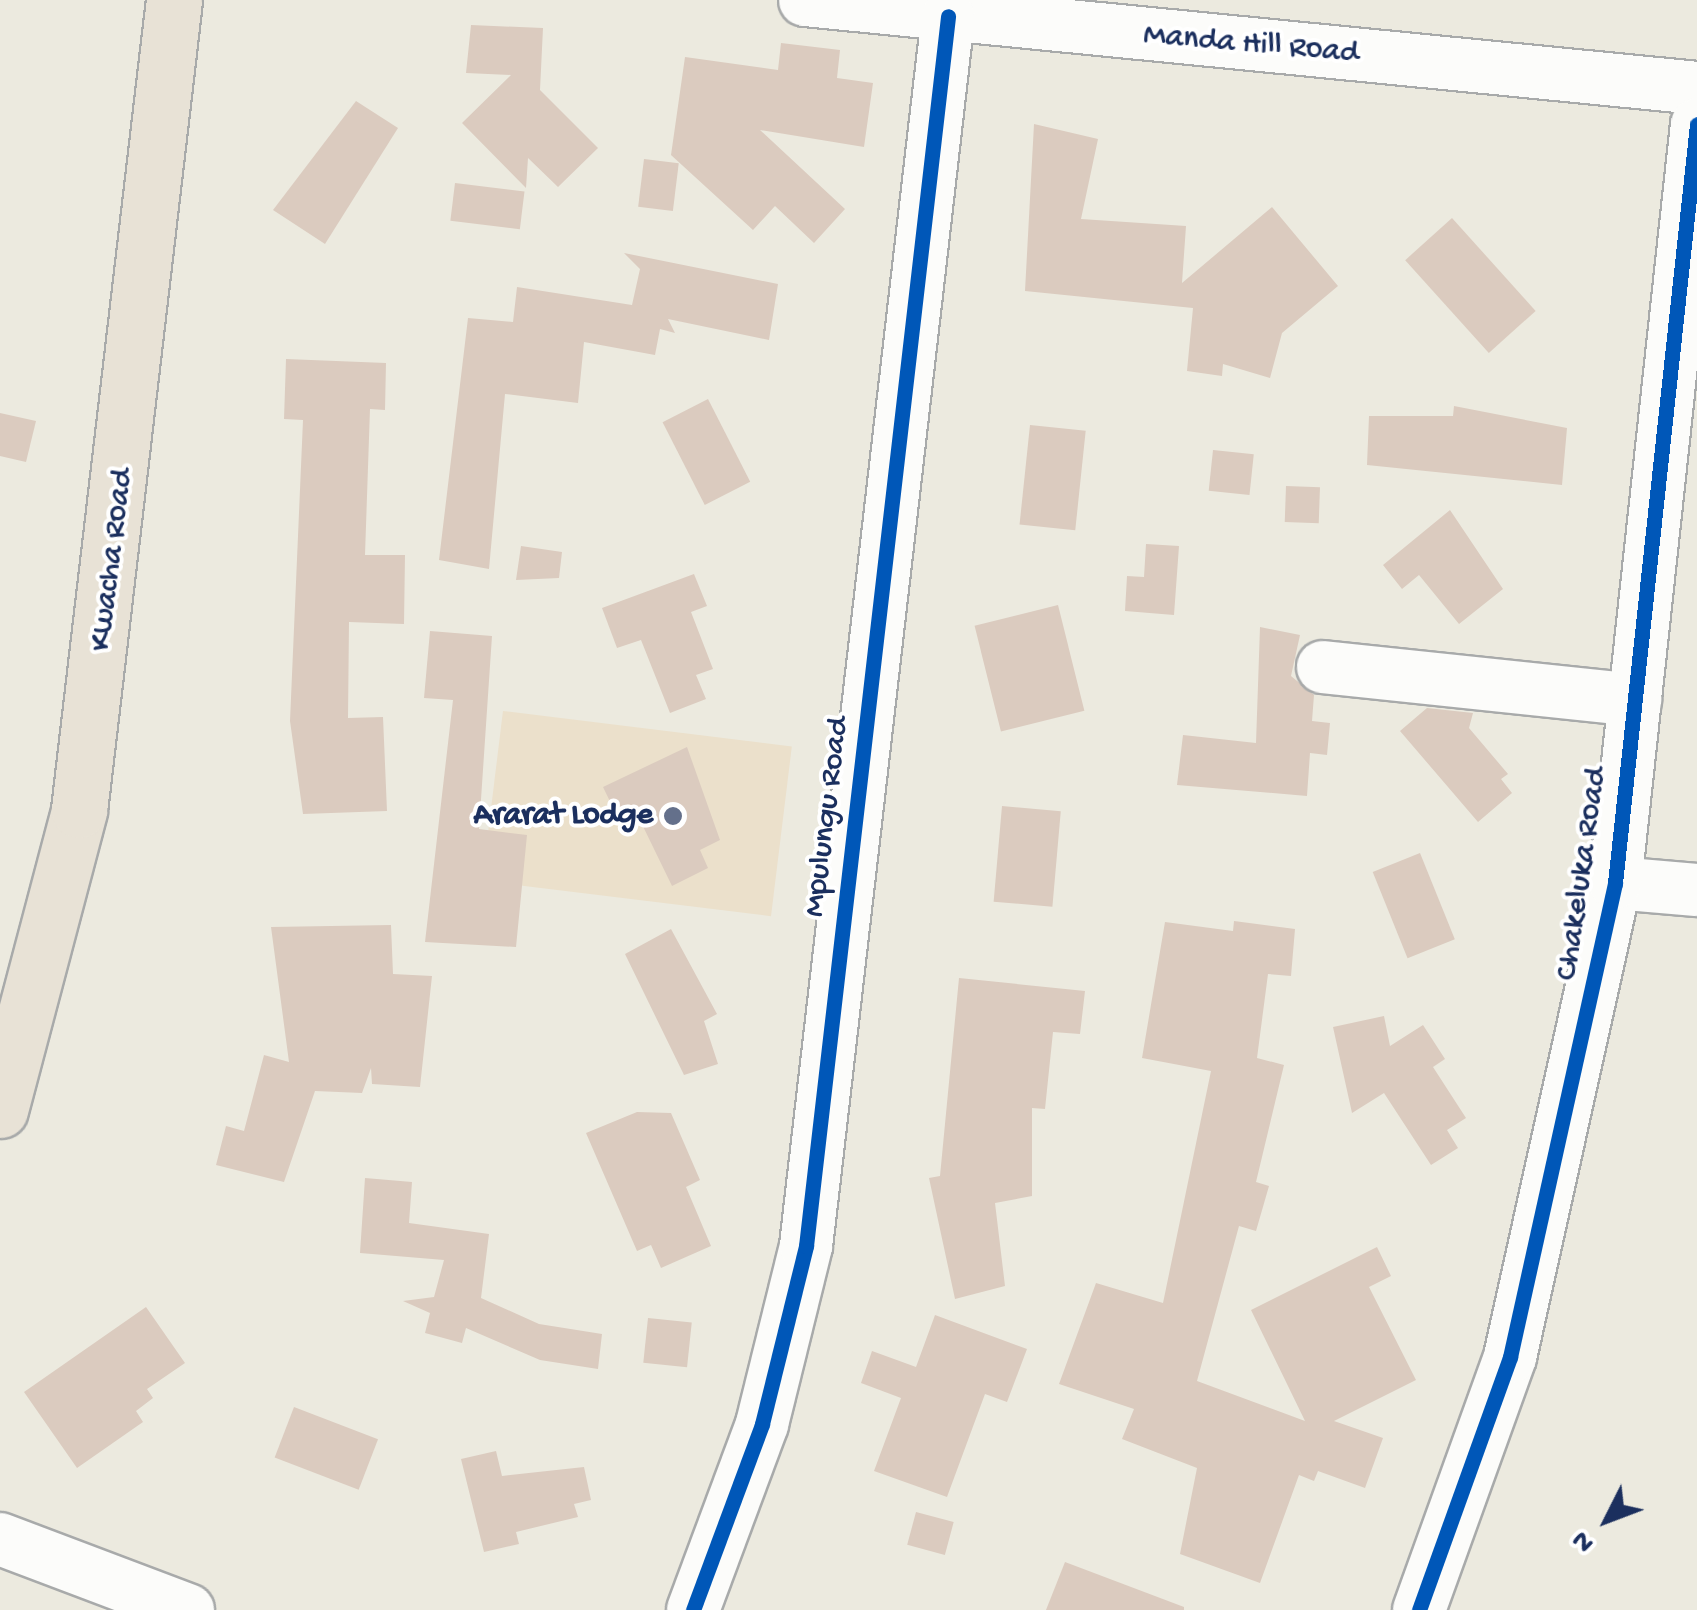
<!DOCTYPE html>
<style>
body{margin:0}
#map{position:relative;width:1697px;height:1610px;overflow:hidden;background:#eceadf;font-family:"Gochi Hand",sans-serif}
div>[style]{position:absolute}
.built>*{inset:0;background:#ebe0cb;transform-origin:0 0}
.building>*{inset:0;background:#dbcbbf;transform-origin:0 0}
.roads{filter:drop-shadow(2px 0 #a8aaaa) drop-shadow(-2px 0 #a8aaaa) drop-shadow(0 2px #a8aaaa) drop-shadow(0 -2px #a8aaaa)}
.minor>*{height:52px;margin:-26px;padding:0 26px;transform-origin:26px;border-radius:26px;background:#fcfcfa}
.major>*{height:55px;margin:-27.5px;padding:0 27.5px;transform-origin:27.5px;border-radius:27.5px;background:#e8e2d6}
.cycleway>*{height:15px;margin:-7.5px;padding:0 7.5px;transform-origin:7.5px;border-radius:7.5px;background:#0057b8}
.dots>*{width:28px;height:28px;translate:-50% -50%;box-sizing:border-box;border:5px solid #fff;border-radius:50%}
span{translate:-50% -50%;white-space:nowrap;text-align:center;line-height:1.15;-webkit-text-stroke:8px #fff;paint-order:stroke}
.street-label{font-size:32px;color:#1b2f5e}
.poi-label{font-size:32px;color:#1b2f5e;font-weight:700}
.right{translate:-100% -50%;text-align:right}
.north{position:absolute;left:1557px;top:1470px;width:100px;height:100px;-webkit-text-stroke:8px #fff;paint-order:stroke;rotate:228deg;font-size:28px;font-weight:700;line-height:40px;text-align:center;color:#1b2f5e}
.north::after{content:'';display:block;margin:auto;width:35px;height:45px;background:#1b2f5e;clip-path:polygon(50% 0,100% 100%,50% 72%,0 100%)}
</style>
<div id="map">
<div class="built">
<i style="left:503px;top:711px;width:291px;height:171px;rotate:7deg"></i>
</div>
<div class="building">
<i style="clip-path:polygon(471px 25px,543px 28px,540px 90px,598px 148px,558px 187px,528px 158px,526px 188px,462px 123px,511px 75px,466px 73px)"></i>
<i style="clip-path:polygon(781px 43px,840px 50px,837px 78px,873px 83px,864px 147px,760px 130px,845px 209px,814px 243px,775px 206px,753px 230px,671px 155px,685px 57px,778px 70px)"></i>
<i style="clip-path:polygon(356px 101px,398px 128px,325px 244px,273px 210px)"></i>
<i style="clip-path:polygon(1034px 124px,1098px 139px,1081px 219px,1186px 226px,1182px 283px,1272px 207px,1338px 286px,1282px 333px,1270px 378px,1223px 364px,1222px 376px,1187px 371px,1193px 308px,1025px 291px)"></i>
<i style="left:644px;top:159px;width:35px;height:48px;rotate:7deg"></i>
<i style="left:455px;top:183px;width:70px;height:38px;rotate:7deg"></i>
<i style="left:1452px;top:218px;width:125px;height:63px;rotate:48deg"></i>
<i style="clip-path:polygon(624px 253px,778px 284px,769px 340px,668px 319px,675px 333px,660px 329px,655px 355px,584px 342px,578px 403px,505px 394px,489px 569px,439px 560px,468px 318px,513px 322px,517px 287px,632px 305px,640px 269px)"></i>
<i style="clip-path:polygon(286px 359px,386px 363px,385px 410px,370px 409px,365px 555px,405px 555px,404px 624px,349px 622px,348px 718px,383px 717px,387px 811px,303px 814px,290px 721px,303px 420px,284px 419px)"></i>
<i style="left:708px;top:399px;width:93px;height:51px;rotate:63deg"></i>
<i style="clip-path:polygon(1454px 406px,1567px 428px,1562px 485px,1367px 465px,1369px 416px,1453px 416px)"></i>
<i style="clip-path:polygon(0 413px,36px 421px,26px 462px,0 456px)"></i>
<i style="left:1030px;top:425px;width:56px;height:100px;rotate:6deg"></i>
<i style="left:1213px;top:450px;width:41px;height:41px;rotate:6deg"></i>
<i style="left:1286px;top:486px;width:34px;height:36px;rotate:2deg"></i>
<i style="clip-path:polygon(1450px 510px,1503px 589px,1459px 624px,1419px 575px,1402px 589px,1383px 565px)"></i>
<i style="clip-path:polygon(1146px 544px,1179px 546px,1174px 615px,1125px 611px,1127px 576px,1144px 577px)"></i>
<i style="clip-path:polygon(521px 546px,562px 552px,559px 578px,516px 580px)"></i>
<i style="clip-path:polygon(694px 574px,707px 606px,691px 612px,713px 669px,696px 675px,706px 699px,670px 713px,641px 640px,617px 648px,602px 608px)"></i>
<i style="left:1058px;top:605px;width:109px;height:86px;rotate:76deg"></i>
<i style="clip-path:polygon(1260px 627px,1300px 635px,1291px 676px,1314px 695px,1312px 721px,1330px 723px,1327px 755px,1310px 753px,1307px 796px,1177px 785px,1183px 735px,1256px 743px)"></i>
<i style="clip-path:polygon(430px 631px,492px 636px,479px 829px,527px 835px,516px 947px,425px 942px,453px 700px,424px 698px)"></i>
<i style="clip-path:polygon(1427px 708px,1473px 713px,1469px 728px,1508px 774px,1501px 779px,1512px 793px,1478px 822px,1400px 731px)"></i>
<i style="clip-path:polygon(687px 747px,720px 840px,700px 850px,708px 868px,672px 886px,636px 812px,619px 820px,603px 787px)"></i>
<i style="left:1002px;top:806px;width:59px;height:96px;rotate:5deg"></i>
<i style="left:1420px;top:853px;width:93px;height:51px;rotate:68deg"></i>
<i style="clip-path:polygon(1234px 921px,1295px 929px,1291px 976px,1268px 974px,1257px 1058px,1284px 1065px,1256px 1182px,1269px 1186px,1256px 1231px,1239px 1226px,1197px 1381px,1305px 1421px,1251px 1310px,1377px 1247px,1391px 1276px,1369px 1287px,1416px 1380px,1334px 1421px,1383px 1438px,1365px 1488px,1318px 1471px,1314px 1481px,1299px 1475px,1260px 1583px,1180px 1554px,1197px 1468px,1122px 1439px,1134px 1409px,1059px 1384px,1096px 1283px,1163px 1303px,1211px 1071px,1142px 1058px,1165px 922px,1233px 931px)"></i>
<i style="clip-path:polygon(391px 925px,393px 974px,432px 976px,420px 1087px,372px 1084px,371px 1068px,362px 1093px,315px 1091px,284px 1182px,216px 1165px,226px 1126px,244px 1131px,264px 1055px,289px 1062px,271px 927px)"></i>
<i style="clip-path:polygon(671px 929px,717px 1014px,704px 1021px,718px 1064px,684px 1075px,625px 954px)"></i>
<i style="clip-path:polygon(959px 978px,1085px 991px,1080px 1034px,1053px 1032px,1045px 1109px,1032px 1108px,1032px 1196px,995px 1203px,1005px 1286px,955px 1299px,929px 1178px,940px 1176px)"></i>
<i style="clip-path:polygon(1384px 1016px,1390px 1046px,1423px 1025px,1445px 1059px,1433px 1067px,1466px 1118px,1447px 1130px,1458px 1148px,1431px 1165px,1384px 1093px,1352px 1113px,1333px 1027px)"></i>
<i style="clip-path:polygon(637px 1112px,671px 1113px,700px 1180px,686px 1187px,711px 1246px,661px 1268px,651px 1245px,637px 1251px,586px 1133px)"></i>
<i style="clip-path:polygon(365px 1178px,412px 1182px,409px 1223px,489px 1234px,481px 1298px,539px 1324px,602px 1334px,598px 1369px,540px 1360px,466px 1328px,462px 1343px,425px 1333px,430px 1313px,403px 1301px,434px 1297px,444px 1260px,360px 1253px)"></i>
<i style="clip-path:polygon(146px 1307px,185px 1363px,147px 1389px,153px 1398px,136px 1411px,143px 1422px,77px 1468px,24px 1392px)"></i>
<i style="clip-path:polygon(935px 1315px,1027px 1349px,1007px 1402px,985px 1394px,947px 1497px,874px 1471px,901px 1398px,861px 1383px,872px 1351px,916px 1367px)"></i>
<i style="left:648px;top:1318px;width:44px;height:45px;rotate:6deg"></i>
<i style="left:294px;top:1407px;width:90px;height:54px;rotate:21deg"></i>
<i style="clip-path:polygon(496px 1451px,502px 1476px,584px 1467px,591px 1500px,574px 1504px,578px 1517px,516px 1532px,519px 1544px,484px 1552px,461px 1459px)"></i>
<i style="left:916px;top:1512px;width:39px;height:34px;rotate:15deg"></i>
<i style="clip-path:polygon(1065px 1562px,1184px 1607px,1184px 1610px,1046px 1610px)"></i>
</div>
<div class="roads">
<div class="minor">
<i style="left:805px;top:0;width:896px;rotate:5.63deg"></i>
<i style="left:1323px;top:667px;width:314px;rotate:6deg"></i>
<i style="left:1615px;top:883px;width:82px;rotate:4.9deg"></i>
<i style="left:0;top:1539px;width:201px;rotate:20.7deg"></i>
<i style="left:693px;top:1610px;width:198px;rotate:-69.6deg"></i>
<i style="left:762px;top:1424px;width:183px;rotate:-76.1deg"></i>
<i style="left:806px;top:1246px;width:1238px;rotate:-83.41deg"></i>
<i style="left:1419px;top:1610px;width:269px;rotate:-70.2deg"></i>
<i style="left:1510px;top:1357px;width:485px;rotate:-77.5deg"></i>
<i style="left:1615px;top:883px;width:763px;rotate:-83.83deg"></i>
</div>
<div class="major">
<i style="left:0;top:1110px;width:310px;rotate:-75.2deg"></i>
<i style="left:79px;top:810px;width:816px;rotate:-83.31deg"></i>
</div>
</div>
<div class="cycleway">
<i style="left:693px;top:1610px;width:198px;rotate:-69.6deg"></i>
<i style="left:762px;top:1424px;width:183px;rotate:-76.1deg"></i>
<i style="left:806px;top:1246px;width:1238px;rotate:-83.41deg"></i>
<i style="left:1419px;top:1610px;width:269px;rotate:-70.2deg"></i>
<i style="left:1510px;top:1357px;width:485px;rotate:-77.5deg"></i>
<i style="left:1615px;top:883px;width:763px;rotate:-83.83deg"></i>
</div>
<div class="dots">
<i style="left:673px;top:816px;background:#64708b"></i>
</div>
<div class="street-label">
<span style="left:1251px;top:45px;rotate:5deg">Manda Hill Road</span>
<span style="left:113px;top:560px;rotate:-83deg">Kwacha Road</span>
<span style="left:828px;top:817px;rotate:-83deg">Mpulungu Road</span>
<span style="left:1583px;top:874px;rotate:-82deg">Chakeluka Road</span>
</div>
<div class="poi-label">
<span class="right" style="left:653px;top:816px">Ararat Lodge</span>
</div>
<div class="north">N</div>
</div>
